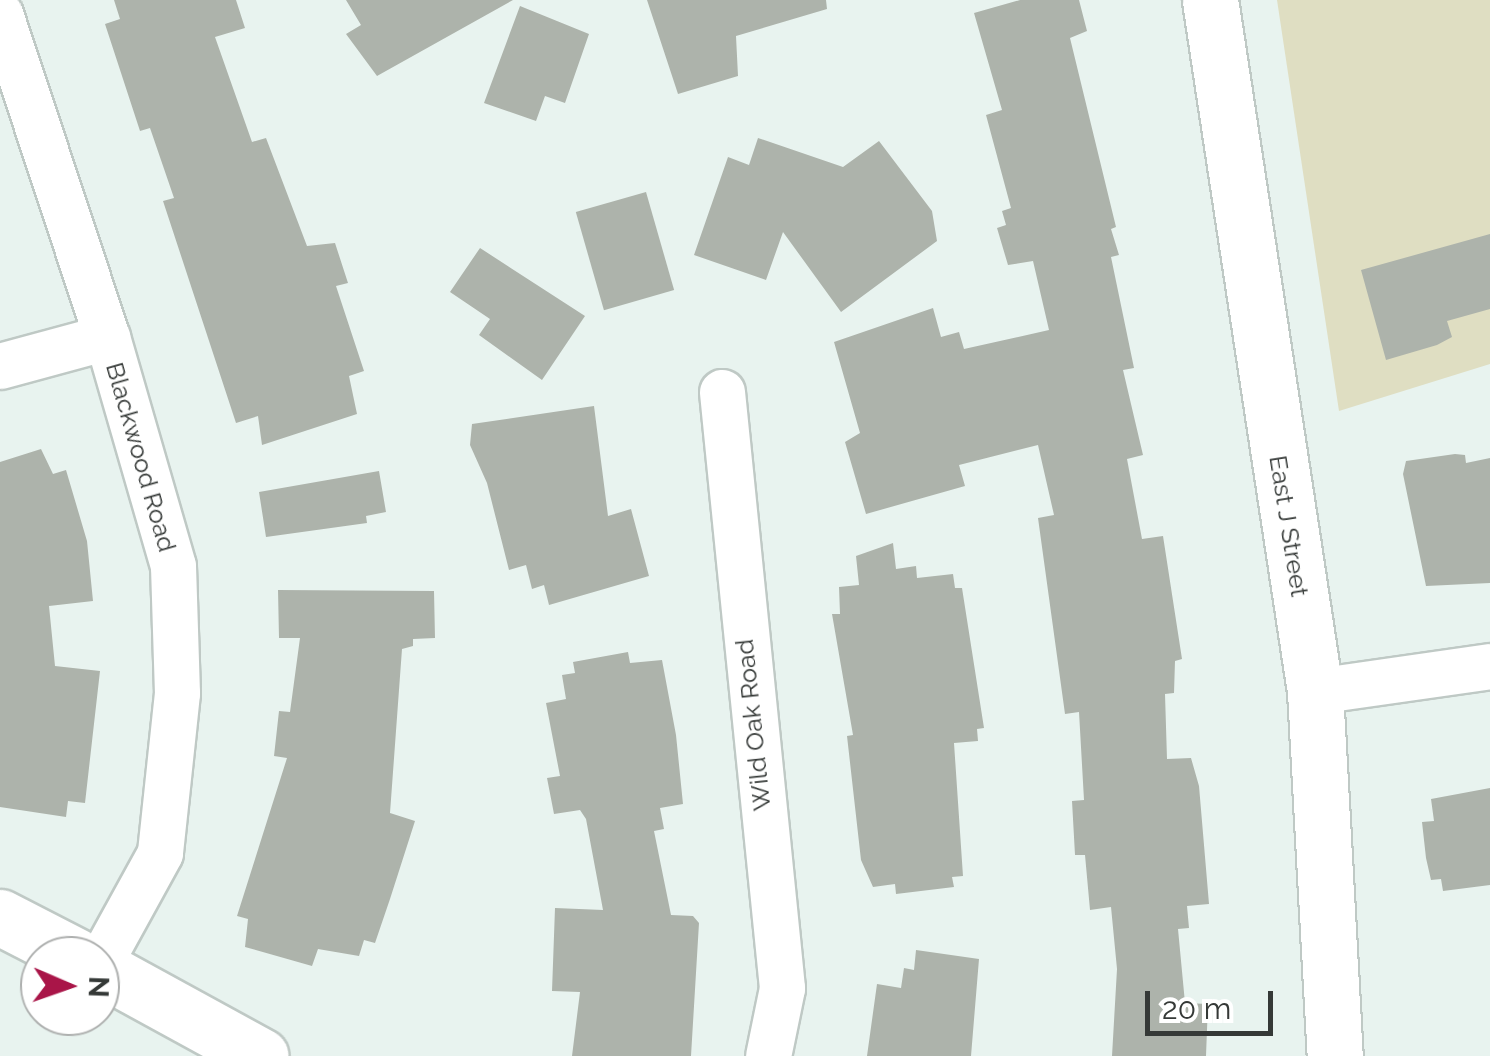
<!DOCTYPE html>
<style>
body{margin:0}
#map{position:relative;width:1490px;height:1056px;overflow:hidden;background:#e8f3ef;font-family:Raleway,sans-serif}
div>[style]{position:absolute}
.green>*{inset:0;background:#dfdec2}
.building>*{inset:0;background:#adb3ab;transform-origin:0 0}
.roads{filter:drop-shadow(2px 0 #bfc9c5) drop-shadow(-2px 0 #bfc9c5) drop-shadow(0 2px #bfc9c5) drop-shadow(0 -2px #bfc9c5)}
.street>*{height:45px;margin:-22.5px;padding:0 22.5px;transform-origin:22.5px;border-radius:22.5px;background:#fff}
.secondary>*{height:55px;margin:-27.5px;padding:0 27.5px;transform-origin:27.5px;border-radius:27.5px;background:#fff}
span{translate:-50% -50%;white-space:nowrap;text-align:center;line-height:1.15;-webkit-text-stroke:10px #fff;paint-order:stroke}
.street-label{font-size:25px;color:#353937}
.north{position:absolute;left:20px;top:936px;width:100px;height:100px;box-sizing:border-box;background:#fff;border:2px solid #aeb0af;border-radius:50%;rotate:92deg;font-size:28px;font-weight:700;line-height:40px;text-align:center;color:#353937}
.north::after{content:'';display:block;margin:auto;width:35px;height:45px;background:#a91548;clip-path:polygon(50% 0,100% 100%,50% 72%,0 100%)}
.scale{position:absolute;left:1145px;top:991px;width:128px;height:45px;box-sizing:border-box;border:5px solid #353937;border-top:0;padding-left:12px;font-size:30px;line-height:35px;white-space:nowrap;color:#353937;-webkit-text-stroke:8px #fff;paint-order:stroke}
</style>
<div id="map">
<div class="green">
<i style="clip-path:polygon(1277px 0,1490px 0,1490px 364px,1339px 411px)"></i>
</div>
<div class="building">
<i style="clip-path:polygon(114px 0,236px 0,245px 28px,215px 37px,252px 142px,266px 138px,307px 246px,335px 243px,348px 283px,336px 286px,364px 371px,349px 376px,357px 414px,262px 445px,258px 416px,236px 423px,163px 201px,174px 198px,150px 128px,140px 131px,105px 24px,120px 19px)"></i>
<i style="clip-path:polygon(346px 0,513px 0,377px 76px,346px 34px,361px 25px)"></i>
<i style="clip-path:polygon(647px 0,826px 0,827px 9px,736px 36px,738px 76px,678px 94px)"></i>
<i style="clip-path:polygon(1020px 0,1079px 0,1087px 31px,1070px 38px,1116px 227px,1111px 229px,1119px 255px,1111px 257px,1134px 368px,1123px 370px,1143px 455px,1127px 459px,1142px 539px,1163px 536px,1182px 659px,1175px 661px,1174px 693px,1165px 694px,1167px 759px,1191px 758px,1199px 786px,1209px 904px,1187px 906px,1189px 928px,1178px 929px,1185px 1003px,1208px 1004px,1206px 1056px,1112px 1056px,1117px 969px,1111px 907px,1090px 910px,1085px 855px,1075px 855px,1072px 801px,1084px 800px,1079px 712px,1065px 714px,1038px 518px,1054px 515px,1038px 445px,959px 465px,965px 486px,866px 514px,845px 442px,860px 433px,834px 342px,933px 308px,941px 337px,959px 332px,964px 349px,1049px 330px,1033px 261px,1008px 265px,997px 228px,1006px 225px,1002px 211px,1011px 208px,986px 115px,1002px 110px,974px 13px)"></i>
<i style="clip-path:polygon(520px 6px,589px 34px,565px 103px,545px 96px,536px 121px,484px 103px)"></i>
<i style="clip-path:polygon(758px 138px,843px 167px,879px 141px,932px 211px,937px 241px,841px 312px,783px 232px,766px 280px,694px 255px,728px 157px,749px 165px)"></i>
<i style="left:646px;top:192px;width:102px;height:73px;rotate:74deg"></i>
<i style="clip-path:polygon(1490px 234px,1490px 309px,1447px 321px,1452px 337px,1437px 345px,1386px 360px,1361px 270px)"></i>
<i style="clip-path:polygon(480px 248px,585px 316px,542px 380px,479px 335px,490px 319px,450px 292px)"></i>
<i style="clip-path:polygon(594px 406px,608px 516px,631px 509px,649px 576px,549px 605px,544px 585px,532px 589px,526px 565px,509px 570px,487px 483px,470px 445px,472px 424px)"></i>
<i style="clip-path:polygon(41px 449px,53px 474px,66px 470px,87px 541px,93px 601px,49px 606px,55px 666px,100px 671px,85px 803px,68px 801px,66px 817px,0 807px,0 462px)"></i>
<i style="clip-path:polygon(1455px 454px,1465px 455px,1466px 463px,1490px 458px,1490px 583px,1426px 586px,1403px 474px,1406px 461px)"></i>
<i style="clip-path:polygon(379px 471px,386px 512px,366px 516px,367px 523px,266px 537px,259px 492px)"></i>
<i style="clip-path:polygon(893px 543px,896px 569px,916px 566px,917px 578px,953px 574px,955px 588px,962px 588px,984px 728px,977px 729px,978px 741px,954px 743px,963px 876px,952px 877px,954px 887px,896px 894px,895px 884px,873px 887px,861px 860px,847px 736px,853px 735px,832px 614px,840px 614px,839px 587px,859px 585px,856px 556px)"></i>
<i style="clip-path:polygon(278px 590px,434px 591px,435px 638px,413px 639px,413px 646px,402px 649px,390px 813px,415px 821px,390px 899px,375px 943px,364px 940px,359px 956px,318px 949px,312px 966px,245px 947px,248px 919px,237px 916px,287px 758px,274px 756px,279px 711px,290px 712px,300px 638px,279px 638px)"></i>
<i style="clip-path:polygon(628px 652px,630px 663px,662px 660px,676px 735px,683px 804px,660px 808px,664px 829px,654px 831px,671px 915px,693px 916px,699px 923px,691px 1056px,572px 1056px,580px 992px,552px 991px,555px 908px,603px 910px,586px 819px,580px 810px,554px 814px,547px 778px,560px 776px,546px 703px,566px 699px,562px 675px,575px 673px,573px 662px)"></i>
<i style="clip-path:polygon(1490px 788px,1490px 885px,1443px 891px,1441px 879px,1431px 880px,1426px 858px,1422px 822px,1434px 821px,1431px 799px)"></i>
<i style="clip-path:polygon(916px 950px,979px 959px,971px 1056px,867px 1056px,877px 984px,901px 988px,904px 968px,914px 970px)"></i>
</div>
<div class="roads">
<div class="street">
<i style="left:0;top:14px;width:340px;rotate:71.7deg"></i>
<i style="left:107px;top:337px;width:238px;rotate:73.9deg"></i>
<i style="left:173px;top:566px;width:127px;rotate:88.2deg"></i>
<i style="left:177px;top:693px;width:161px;rotate:96.1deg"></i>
<i style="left:160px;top:853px;width:124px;rotate:118.8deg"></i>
<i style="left:0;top:366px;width:111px;rotate:-15.2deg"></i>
<i style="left:722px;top:392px;width:599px;rotate:84.25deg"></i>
<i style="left:782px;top:988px;width:69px;rotate:101.6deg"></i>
<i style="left:1315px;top:691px;width:177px;rotate:-8.1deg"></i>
</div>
<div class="secondary">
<i style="left:1210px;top:0;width:699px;rotate:81.36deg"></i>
<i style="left:1315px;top:691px;width:366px;rotate:86.9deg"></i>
<i style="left:0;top:917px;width:85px;rotate:27.2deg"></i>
<i style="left:100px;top:968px;width:183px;rotate:28.7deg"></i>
</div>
</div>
<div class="street-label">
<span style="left:141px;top:457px;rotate:74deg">Blackwood Road</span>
<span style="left:1289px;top:526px;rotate:81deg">East J Street</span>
<span style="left:753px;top:725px;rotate:-96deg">Wild Oak Road</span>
</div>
<div class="north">N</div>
<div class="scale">20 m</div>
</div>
